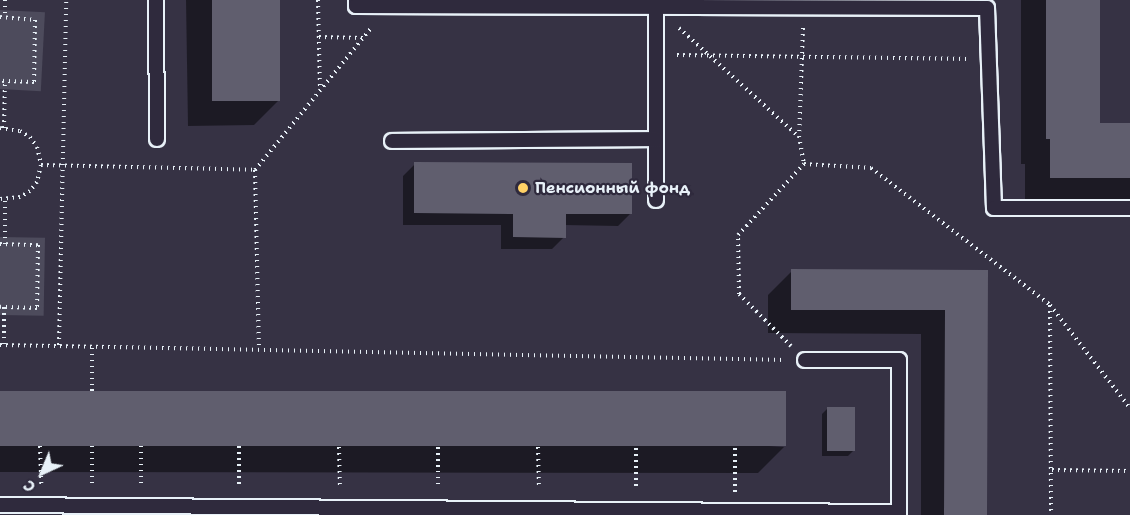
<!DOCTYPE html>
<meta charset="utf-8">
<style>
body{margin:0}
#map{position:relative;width:1130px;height:515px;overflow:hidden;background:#363244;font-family:"Shantell Sans",sans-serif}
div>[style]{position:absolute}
.green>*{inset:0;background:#4d4b5c;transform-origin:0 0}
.shadow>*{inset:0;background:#0007}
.building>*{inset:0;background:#605e6e;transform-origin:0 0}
.path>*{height:4px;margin-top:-2px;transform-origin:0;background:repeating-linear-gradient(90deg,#e8f1f8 0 1.5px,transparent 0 6px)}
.roads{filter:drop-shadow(2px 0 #e8f1f8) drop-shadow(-2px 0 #e8f1f8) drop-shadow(0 2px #e8f1f8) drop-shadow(0 -2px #e8f1f8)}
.lane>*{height:14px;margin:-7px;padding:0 7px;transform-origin:7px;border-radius:7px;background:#2f2a3d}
.dots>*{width:16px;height:16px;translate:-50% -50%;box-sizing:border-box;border:3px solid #2f2a3d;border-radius:50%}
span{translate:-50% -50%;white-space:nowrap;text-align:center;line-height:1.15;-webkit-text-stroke:4.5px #2f2a3d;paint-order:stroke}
.poi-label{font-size:16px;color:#e8f1f8;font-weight:700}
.left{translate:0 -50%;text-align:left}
.north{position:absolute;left:12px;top:443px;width:60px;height:60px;-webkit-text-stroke:4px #2f2a3d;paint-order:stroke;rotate:224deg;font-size:16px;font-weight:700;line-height:24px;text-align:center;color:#e8f1f8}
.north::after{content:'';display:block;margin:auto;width:21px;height:27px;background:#e8f1f8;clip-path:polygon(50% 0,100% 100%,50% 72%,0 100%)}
</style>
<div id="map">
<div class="green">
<i style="left:0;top:10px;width:45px;height:79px;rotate:3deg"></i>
<i style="left:0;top:237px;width:45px;height:78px;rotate:1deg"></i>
</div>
<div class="shadow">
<i style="clip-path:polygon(186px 0,279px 0,280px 99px,254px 125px,188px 126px)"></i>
<i style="clip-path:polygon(1021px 0,1098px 0,1098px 124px,1130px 124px,1130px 203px,1025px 203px,1025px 164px,1021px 164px)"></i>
<i style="clip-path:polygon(415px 164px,630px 214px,618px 226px,564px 225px,564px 237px,552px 249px,501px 249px,501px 225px,403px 225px,403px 176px)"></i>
<i style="clip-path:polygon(792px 271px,986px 271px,986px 515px,921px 515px,921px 334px,768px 333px,768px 295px)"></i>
<i style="clip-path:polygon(0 392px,784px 447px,758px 473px,0 472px)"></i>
<i style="clip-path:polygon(828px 408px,854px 450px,848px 456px,822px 456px,822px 414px)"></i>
</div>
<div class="building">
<i style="left:212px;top:0;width:68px;height:101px"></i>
<i style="clip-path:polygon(1046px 0,1100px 0,1100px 123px,1130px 123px,1130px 178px,1050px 178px,1050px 139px,1046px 139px)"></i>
<i style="clip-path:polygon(414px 162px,632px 163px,632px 214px,566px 214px,566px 238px,513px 237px,513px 214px,414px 213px)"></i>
<i style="clip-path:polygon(791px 269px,988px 270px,987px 515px,944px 515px,945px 310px,791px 310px)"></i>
<i style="left:0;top:391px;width:786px;height:55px"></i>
<i style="left:827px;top:407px;width:28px;height:44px"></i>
</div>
<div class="path">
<i style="left:5px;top:0;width:17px;rotate:90deg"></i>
<i style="left:318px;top:0;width:90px;rotate:88.7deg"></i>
<i style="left:0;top:17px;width:35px;rotate:5deg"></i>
<i style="left:35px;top:20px;width:62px;rotate:90.9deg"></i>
<i style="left:34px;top:82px;width:34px;rotate:-178deg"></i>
<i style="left:679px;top:28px;width:161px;rotate:42.2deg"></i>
<i style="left:803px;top:28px;width:108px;rotate:92.1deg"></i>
<i style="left:799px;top:136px;width:28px;rotate:80deg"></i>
<i style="left:804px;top:164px;width:67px;rotate:3.4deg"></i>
<i style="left:871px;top:168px;width:225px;rotate:37.4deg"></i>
<i style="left:1050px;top:305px;width:210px;rotate:89.7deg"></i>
<i style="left:319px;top:37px;width:44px;rotate:1.3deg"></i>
<i style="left:677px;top:55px;width:292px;rotate:0.8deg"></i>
<i style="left:0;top:128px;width:20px;rotate:9deg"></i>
<i style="left:20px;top:131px;width:12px;rotate:31deg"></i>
<i style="left:30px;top:137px;width:12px;rotate:55deg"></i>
<i style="left:37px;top:147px;width:18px;rotate:77deg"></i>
<i style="left:41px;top:165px;width:17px;rotate:103deg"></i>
<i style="left:37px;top:182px;width:11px;rotate:128deg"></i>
<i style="left:30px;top:191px;width:12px;rotate:149deg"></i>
<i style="left:20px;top:197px;width:20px;rotate:174deg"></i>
<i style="left:4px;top:128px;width:47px;rotate:-88.8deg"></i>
<i style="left:41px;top:165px;width:214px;rotate:1.3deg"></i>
<i style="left:255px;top:170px;width:185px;rotate:-50.7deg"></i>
<i style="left:255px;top:170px;width:179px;rotate:88.7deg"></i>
<i style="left:0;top:244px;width:38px;rotate:2deg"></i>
<i style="left:38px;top:245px;width:63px;rotate:90.9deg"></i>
<i style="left:37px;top:308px;width:37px;rotate:-178deg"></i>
<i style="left:5px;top:244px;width:44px;rotate:-90deg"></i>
<i style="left:1050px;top:305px;width:130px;rotate:52.2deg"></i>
<i style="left:4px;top:307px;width:38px;rotate:90deg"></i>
<i style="left:0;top:345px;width:786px;rotate:1.09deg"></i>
<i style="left:59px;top:345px;width:345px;rotate:-88.8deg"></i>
<i style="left:791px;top:346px;width:74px;rotate:-135deg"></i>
<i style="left:739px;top:294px;width:59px;rotate:-91deg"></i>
<i style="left:738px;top:235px;width:97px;rotate:-47.1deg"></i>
<i style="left:92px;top:391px;width:46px;rotate:-90deg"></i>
<i style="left:40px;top:446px;width:38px;rotate:88deg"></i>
<i style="left:92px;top:446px;width:41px;rotate:90deg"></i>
<i style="left:141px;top:446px;width:41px;rotate:90deg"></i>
<i style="left:239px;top:446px;width:42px;rotate:90deg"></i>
<i style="left:339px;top:447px;width:41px;rotate:88.6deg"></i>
<i style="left:438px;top:447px;width:41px;rotate:90deg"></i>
<i style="left:538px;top:447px;width:42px;rotate:88.6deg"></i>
<i style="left:636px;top:448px;width:41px;rotate:90deg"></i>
<i style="left:735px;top:448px;width:44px;rotate:90deg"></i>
<i style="left:1052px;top:470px;width:78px;rotate:0.7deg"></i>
</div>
<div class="roads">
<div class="lane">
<i style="left:156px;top:0;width:139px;rotate:89.6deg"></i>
<i style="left:356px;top:0;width:6px;rotate:90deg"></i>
<i style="left:356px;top:6px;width:631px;rotate:0.18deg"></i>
<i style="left:987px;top:8px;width:200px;rotate:88deg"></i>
<i style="left:994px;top:208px;width:136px"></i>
<i style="left:656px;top:7px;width:193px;rotate:90deg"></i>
<i style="left:392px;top:141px;width:264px;rotate:-0.4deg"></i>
<i style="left:805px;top:360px;width:94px"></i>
<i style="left:899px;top:360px;width:155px;rotate:90deg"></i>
<i style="left:0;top:505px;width:899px;rotate:0.45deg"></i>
</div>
</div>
<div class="dots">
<i style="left:523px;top:188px;background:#ffd166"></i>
</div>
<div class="poi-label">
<span class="left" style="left:535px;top:188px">Пенсионный фонд</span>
</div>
<div class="north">С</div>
</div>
